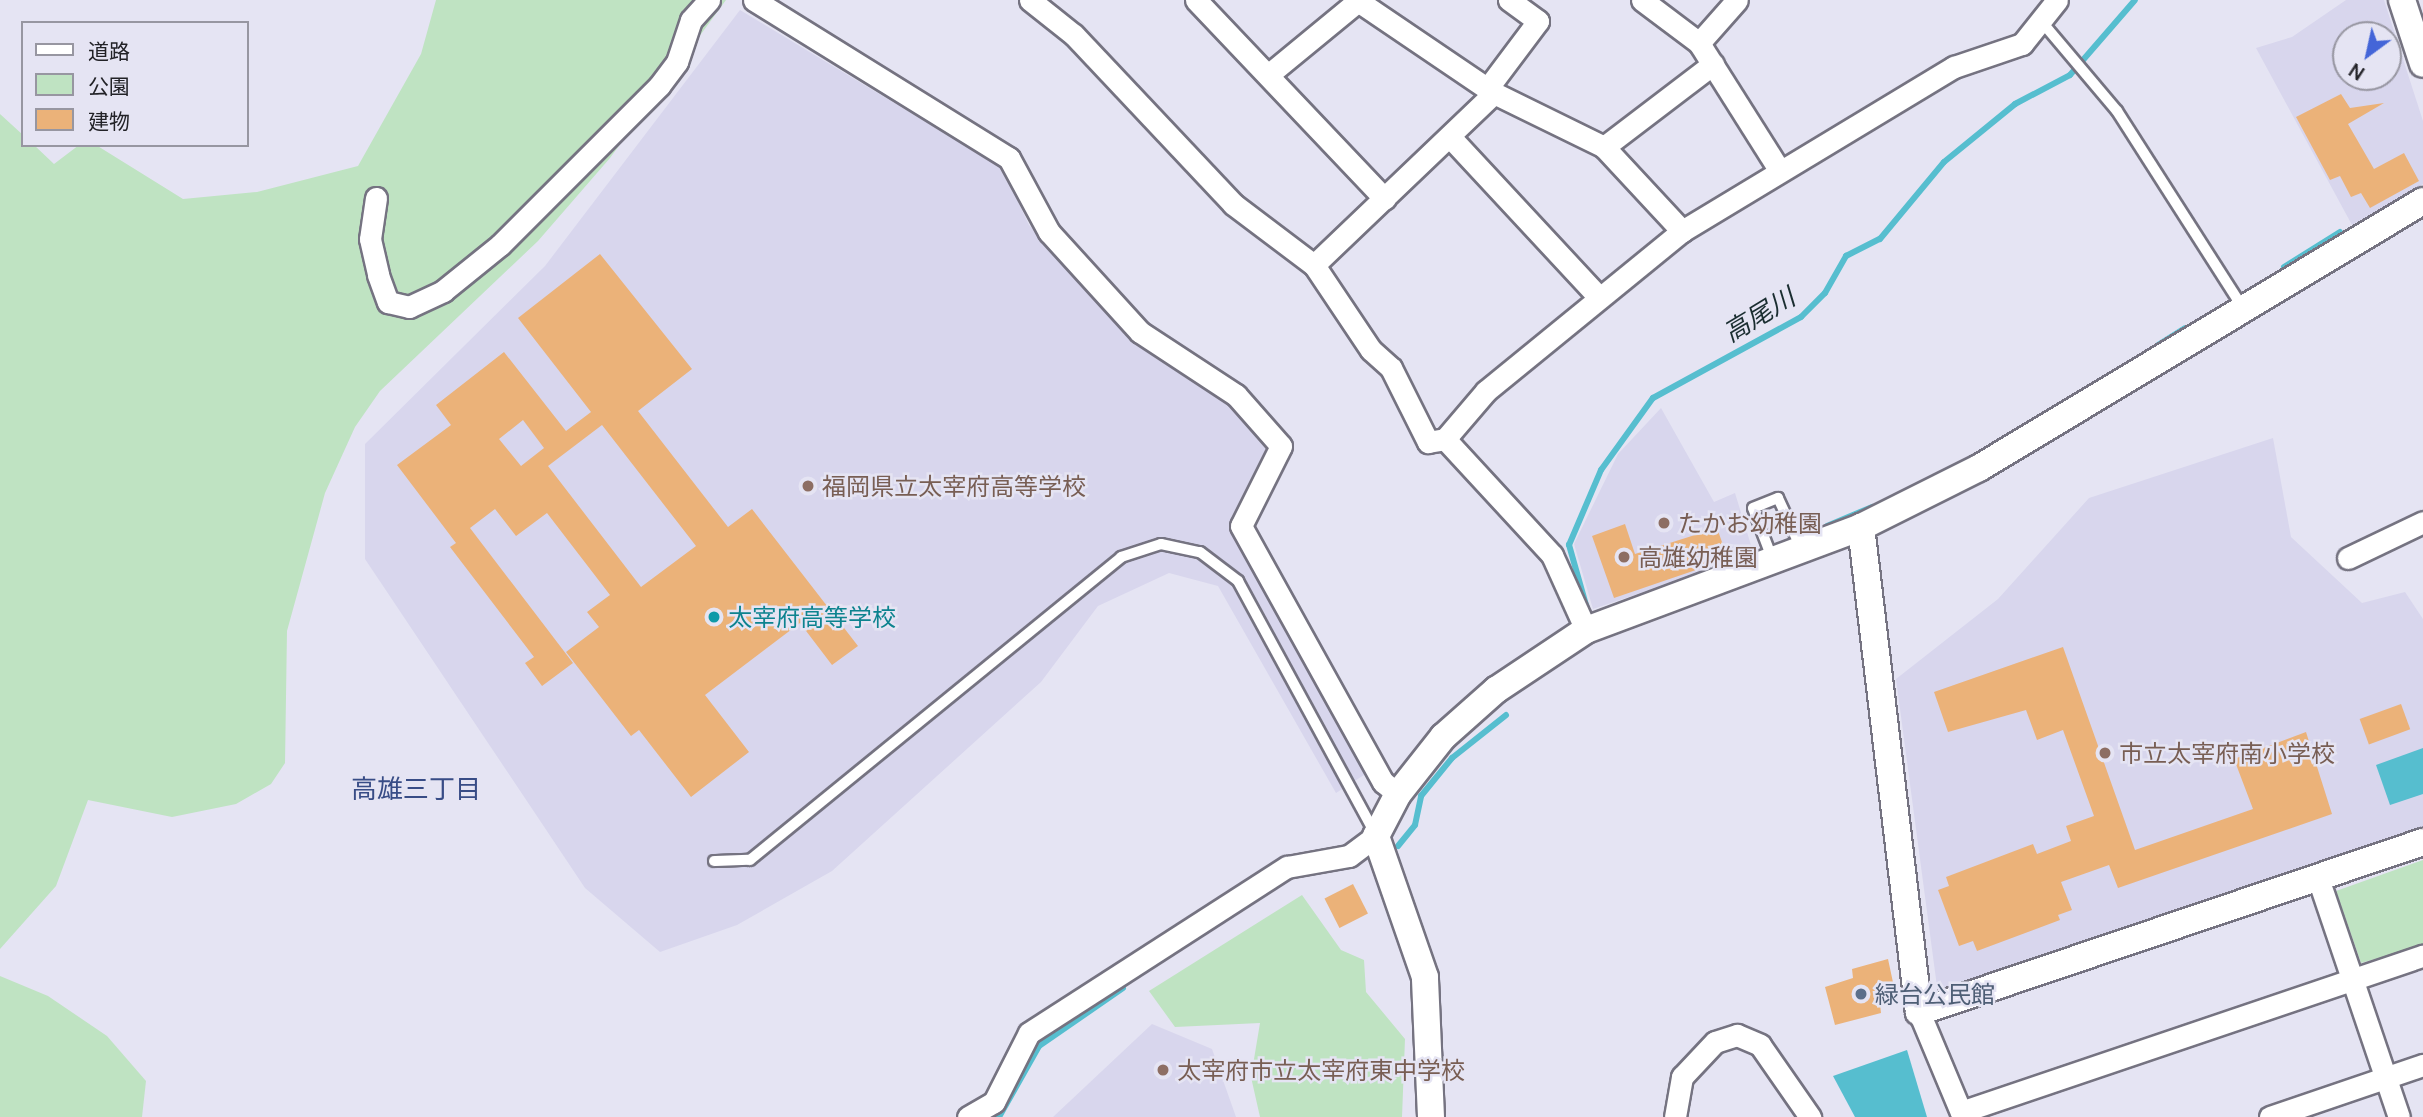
<!DOCTYPE html>
<meta charset="utf-8">
<style>
body{margin:0}
#map{position:relative;width:2423px;height:1117px;overflow:hidden;background:#e5e4f3;font-family:Manrope,"Noto Sans JP",sans-serif}
div>[style]{position:absolute}
.built>*{inset:0;background:#d8d6ed}
.green>*{inset:0;background:#bfe3c2}
.water>*{inset:0;background:#56becf}
.stream>*{height:6px;margin:-3px;padding:0 3px;transform-origin:3px;border-radius:3px;background:#56becf}
.building>*{inset:0;background:#ebb279;transform-origin:0 0}
.roads{filter:drop-shadow(2px 0 #757381) drop-shadow(-2px 0 #757381) drop-shadow(0 2px #757381) drop-shadow(0 -2px #757381)}
.service>*{height:10px;margin:-5px;padding:0 5px;transform-origin:5px;border-radius:5px;background:#fff}
.minor>*{height:21px;margin:-10.5px;padding:0 10.5px;transform-origin:10.5px;border-radius:10.5px;background:#fff}
.tertiary>*{height:26px;margin:-13px;padding:0 13px;transform-origin:13px;border-radius:13px;background:#fff}
.dots>*{width:19px;height:19px;translate:-50% -50%;box-sizing:border-box;border:4px solid #e5e4f3;border-radius:50%}
span{translate:-50% -50%;white-space:nowrap;text-align:center;line-height:1.15;-webkit-text-stroke:5px #e5e4f3;paint-order:stroke}
.education-label{font-size:24px;color:#785e54}
.left{translate:0 -50%;text-align:left}
.culture-label{font-size:24px;color:#0d838f}
.service-label{font-size:24px;color:#4e5e75}
.water-label{font-size:26px;color:#1a2d30;font-style:italic}
.neighbourhood-label{font-size:26px;color:#384c86}
.legend{position:absolute;left:21px;top:21px;width:228px;height:126px;box-sizing:border-box;background:#e5e4f3;border:2px solid #9796a1;margin:0;padding:9px 12px;list-style:none;font-size:21px;color:#222227}
.legend li{display:flex;align-items:center;gap:14px;height:35px}
.legend b{width:35px;border:2px solid #9796a1}
.north{position:absolute;left:2332px;top:21px;width:70px;height:70px;box-sizing:border-box;background:#e5e4f3;border:2px solid #9796a1;border-radius:50%;rotate:213deg;font-size:19px;font-weight:700;line-height:28px;text-align:center;color:#222227}
.north::after{content:'';display:block;margin:auto;width:24px;height:32px;background:#4465d8;clip-path:polygon(50% 0,100% 100%,50% 72%,0 100%)}
</style>
<div id="map">
<div class="built">
<i style="clip-path:polygon(evenodd,2346px 0,2384px 0,2423px 121px,2423px 184px,2352px 225px,2256px 48px,2292px 37px,2346px 0,2346px 35px,2388px 35px,2388px 77px,2346px 77px,2346px 35px)"></i>
<i style="clip-path:polygon(740px 10px,1002px 168px,1029px 225px,1134px 342px,1224px 393px,1271px 446px,1230px 527px,1367px 773px,1336px 793px,1218px 586px,1169px 573px,1098px 606px,1041px 682px,832px 871px,737px 925px,660px 952px,585px 888px,365px 559px,365px 444px,545px 266px)"></i>
<i style="clip-path:polygon(1661px 408px,1714px 502px,1735px 493px,1754px 555px,1593px 609px,1574px 544px,1618px 454px)"></i>
<i style="clip-path:polygon(2273px 438px,2291px 537px,2362px 603px,2405px 592px,2423px 619px,2423px 828px,1938px 994px,1896px 679px,1998px 599px,2089px 498px)"></i>
<i style="clip-path:polygon(1152px 1024px,1212px 1049px,1236px 1117px,1053px 1117px)"></i>
</div>
<div class="green">
<i style="clip-path:polygon(436px 0,726px 0,610px 158px,538px 241px,380px 391px,355px 427px,325px 493px,287px 631px,285px 763px,271px 784px,236px 804px,172px 817px,88px 800px,56px 886px,0 949px,0 114px,23px 135px,23px 145px,34px 145px,54px 164px,79px 145px,96px 145px,183px 199px,257px 192px,358px 166px,421px 54px)"></i>
<i style="clip-path:polygon(2423px 860px,2423px 945px,2361px 963px,2336px 891px)"></i>
<i style="clip-path:polygon(1302px 895px,1341px 950px,1364px 960px,1366px 992px,1405px 1039px,1402px 1117px,1260px 1117px,1251px 1077px,1260px 1023px,1175px 1027px,1149px 991px)"></i>
<i style="clip-path:polygon(0 976px,48px 996px,107px 1036px,146px 1081px,142px 1117px,0 1117px)"></i>
</div>
<div class="water">
<i style="clip-path:polygon(2423px 748px,2423px 794px,2390px 805px,2376px 765px)"></i>
<i style="clip-path:polygon(1907px 1050px,1927px 1117px,1855px 1117px,1833px 1076px)"></i>
</div>
<div class="stream">
<i style="left:2284px;top:267px;width:66px;rotate:-32deg"></i>
<i style="left:2158px;top:345px;width:32px;rotate:-32deg"></i>
<i style="left:1827px;top:526px;width:49px;rotate:-22.9deg"></i>
<i style="left:1588px;top:612px;width:70px;rotate:-105.8deg"></i>
<i style="left:1569px;top:545px;width:82px;rotate:-66.9deg"></i>
<i style="left:1601px;top:470px;width:89px;rotate:-54.2deg"></i>
<i style="left:1653px;top:398px;width:169px;rotate:-28.7deg"></i>
<i style="left:1801px;top:317px;width:34px;rotate:-45deg"></i>
<i style="left:1825px;top:293px;width:43px;rotate:-60.4deg"></i>
<i style="left:1846px;top:256px;width:38px;rotate:-27deg"></i>
<i style="left:1880px;top:239px;width:100px;rotate:-50.3deg"></i>
<i style="left:1944px;top:162px;width:92px;rotate:-39.2deg"></i>
<i style="left:2015px;top:104px;width:62px;rotate:-27.8deg"></i>
<i style="left:2070px;top:75px;width:99px;rotate:-49.1deg"></i>
<i style="left:1398px;top:846px;width:27px;rotate:-51deg"></i>
<i style="left:1415px;top:825px;width:30px;rotate:-78deg"></i>
<i style="left:1421px;top:796px;width:49px;rotate:-50.8deg"></i>
<i style="left:1452px;top:758px;width:69px;rotate:-38.5deg"></i>
<i style="left:999px;top:1117px;width:81px;rotate:-60.6deg"></i>
<i style="left:1039px;top:1046px;width:102px;rotate:-34.6deg"></i>
</div>
<div class="building">
<i style="clip-path:polygon(2341px 94px,2350px 108px,2384px 103px,2348px 124px,2374px 169px,2404px 153px,2419px 181px,2370px 208px,2361px 193px,2351px 197px,2340px 176px,2330px 180px,2296px 117px)"></i>
<i style="clip-path:polygon(evenodd,600px 254px,692px 369px,638px 411px,728px 527px,752px 509px,858px 646px,832px 665px,800px 623px,705px 695px,749px 752px,691px 797px,639px 730px,631px 736px,566px 652px,599px 627px,587px 612px,610px 595px,547px 513px,516px 536px,495px 509px,470px 528px,573px 663px,542px 686px,525px 663px,534px 657px,450px 547px,456px 543px,397px 465px,451px 425px,436px 405px,504px 352px,566px 431px,591px 412px,518px 318px,600px 254px,523px 420px,544px 448px,521px 466px,499px 439px,523px 420px,600px 254px,602px 425px,696px 546px,641px 587px,548px 466px,602px 425px)"></i>
<i style="clip-path:polygon(1625px 524px,1635px 554px,1717px 528px,1728px 559px,1614px 598px,1592px 536px)"></i>
<i style="clip-path:polygon(2063px 647px,2135px 850px,2253px 809px,2234px 759px,2306px 732px,2332px 814px,2118px 888px,2109px 865px,2061px 882px,2072px 910px,2058px 915px,2060px 920px,1977px 951px,1973px 941px,1959px 946px,1938px 890px,1949px 886px,1946px 877px,2033px 844px,2037px 854px,2071px 841px,2066px 826px,2094px 816px,2063px 730px,2037px 740px,2026px 710px,1948px 732px,1934px 692px)"></i>
<i style="left:2401px;top:704px;width:27px;height:44px;rotate:70deg"></i>
<i style="left:1353px;top:884px;width:33px;height:32px;rotate:63deg"></i>
<i style="clip-path:polygon(1888px 959px,1897px 1001px,1880px 1004px,1881px 1013px,1835px 1025px,1825px 987px,1853px 978px,1852px 969px)"></i>
</div>
<div class="roads">
<div class="service">
<i style="left:2042px;top:22px;width:116px;rotate:49.9deg"></i>
<i style="left:2117px;top:111px;width:230px;rotate:57.4deg"></i>
<i style="left:1772px;top:558px;width:53px;rotate:-110.8deg"></i>
<i style="left:1753px;top:508px;width:27px;rotate:-22deg"></i>
<i style="left:1778px;top:498px;width:55px;rotate:65.3deg"></i>
<i style="left:714px;top:861px;width:36px;rotate:-2deg"></i>
<i style="left:750px;top:860px;width:479px;rotate:-39.2deg"></i>
<i style="left:1121px;top:557px;width:42px;rotate:-18deg"></i>
<i style="left:1161px;top:544px;width:40px;rotate:12deg"></i>
<i style="left:1200px;top:552px;width:48px;rotate:37.3deg"></i>
<i style="left:1238px;top:581px;width:287px;rotate:61.5deg"></i>
</div>
<div class="minor">
<i style="left:754px;top:0;width:300px;rotate:31.8deg"></i>
<i style="left:1009px;top:158px;width:84px;rotate:61.6deg"></i>
<i style="left:1049px;top:232px;width:135px;rotate:47.7deg"></i>
<i style="left:1140px;top:332px;width:115px;rotate:33.3deg"></i>
<i style="left:1236px;top:395px;width:68px;rotate:48.6deg"></i>
<i style="left:1281px;top:446px;width:89px;rotate:116.6deg"></i>
<i style="left:1241px;top:526px;width:293px;rotate:61deg"></i>
<i style="left:1383px;top:782px;width:19px;rotate:39deg"></i>
<i style="left:1030px;top:0;width:56px;rotate:38.5deg"></i>
<i style="left:1074px;top:35px;width:232px;rotate:46.7deg"></i>
<i style="left:1233px;top:204px;width:101px;rotate:37deg"></i>
<i style="left:1314px;top:265px;width:249px;rotate:-43.7deg"></i>
<i style="left:1196px;top:0;width:274px;rotate:46.5deg"></i>
<i style="left:1642px;top:0;width:71px;rotate:37deg"></i>
<i style="left:1699px;top:43px;width:148px;rotate:57.7deg"></i>
<i style="left:1699px;top:43px;width:57px;rotate:-48.5deg"></i>
<i style="left:1268px;top:75px;width:117px;rotate:-39.4deg"></i>
<i style="left:1358px;top:1px;width:164px;rotate:34.1deg"></i>
<i style="left:1494px;top:93px;width:123px;rotate:26.1deg"></i>
<i style="left:1604px;top:147px;width:115px;rotate:47.1deg"></i>
<i style="left:1487px;top:89px;width:85px;rotate:-53.1deg"></i>
<i style="left:1538px;top:21px;width:36px;rotate:-144deg"></i>
<i style="left:1451px;top:138px;width:216px;rotate:47.1deg"></i>
<i style="left:1604px;top:147px;width:137px;rotate:-37.3deg"></i>
<i style="left:376px;top:198px;width:41px;rotate:98.3deg"></i>
<i style="left:370px;top:239px;width:37px;rotate:77deg"></i>
<i style="left:378px;top:275px;width:29px;rotate:70deg"></i>
<i style="left:388px;top:302px;width:22px;rotate:13deg"></i>
<i style="left:409px;top:307px;width:38px;rotate:-25deg"></i>
<i style="left:443px;top:291px;width:73px;rotate:-38.9deg"></i>
<i style="left:500px;top:245px;width:225px;rotate:-45deg"></i>
<i style="left:659px;top:86px;width:30px;rotate:-53deg"></i>
<i style="left:677px;top:62px;width:44px;rotate:-71.6deg"></i>
<i style="left:691px;top:20px;width:27px;rotate:-48deg"></i>
<i style="left:1314px;top:265px;width:102px;rotate:56.2deg"></i>
<i style="left:1371px;top:350px;width:27px;rotate:42deg"></i>
<i style="left:1391px;top:368px;width:83px;rotate:63.4deg"></i>
<i style="left:1428px;top:442px;width:17px;rotate:-10deg"></i>
<i style="left:2348px;top:558px;width:83px;rotate:-25.6deg"></i>
<i style="left:1586px;top:630px;width:82px;rotate:-114.4deg"></i>
<i style="left:1552px;top:555px;width:158px;rotate:-132.7deg"></i>
<i style="left:1445px;top:439px;width:63px;rotate:-49.5deg"></i>
<i style="left:1486px;top:391px;width:253px;rotate:-39.2deg"></i>
<i style="left:1682px;top:231px;width:318px;rotate:-31.1deg"></i>
<i style="left:1954px;top:67px;width:72px;rotate:-18.7deg"></i>
<i style="left:2022px;top:44px;width:56px;rotate:-51.5deg"></i>
<i style="left:2318px;top:878px;width:252px;rotate:71.3deg"></i>
<i style="left:1919px;top:1012px;width:114px;rotate:67.3deg"></i>
<i style="left:1961px;top:1112px;width:488px;rotate:-18.7deg"></i>
<i style="left:968px;top:1117px;width:30px;rotate:-30deg"></i>
<i style="left:994px;top:1102px;width:77px;rotate:-63.1deg"></i>
<i style="left:1029px;top:1033px;width:307px;rotate:-32.8deg"></i>
<i style="left:1287px;top:867px;width:63px;rotate:-10.1deg"></i>
<i style="left:1349px;top:856px;width:34px;rotate:-37deg"></i>
<i style="left:1675px;top:1117px;width:41px;rotate:-80.1deg"></i>
<i style="left:1682px;top:1077px;width:48px;rotate:-46.7deg"></i>
<i style="left:1715px;top:1042px;width:23px;rotate:-18deg"></i>
<i style="left:1737px;top:1035px;width:25px;rotate:23deg"></i>
<i style="left:1760px;top:1045px;width:88px;rotate:55.2deg"></i>
<i style="left:2270px;top:1117px;width:162px;rotate:-18.8deg"></i>
</div>
<div class="tertiary">
<i style="left:2402px;top:0;width:67px;rotate:71.8deg"></i>
<i style="left:1861px;top:527px;width:488px;rotate:83.2deg"></i>
<i style="left:1919px;top:1012px;width:532px;rotate:-18.64deg"></i>
<i style="left:1431px;top:1117px;width:140px;rotate:-92.5deg"></i>
<i style="left:1425px;top:977px;width:149px;rotate:-109.2deg"></i>
<i style="left:1376px;top:836px;width:47px;rotate:-62.4deg"></i>
<i style="left:1398px;top:794px;width:73px;rotate:-51.7deg"></i>
<i style="left:1443px;top:737px;width:71px;rotate:-41.6deg"></i>
<i style="left:1496px;top:690px;width:108px;rotate:-33.7deg"></i>
<i style="left:1586px;top:630px;width:294px;rotate:-20.5deg"></i>
<i style="left:1861px;top:527px;width:132px;rotate:-26.6deg"></i>
<i style="left:1979px;top:468px;width:518px;rotate:-31.02deg"></i>
</div>
</div>
<div class="dots">
<i style="left:808px;top:486px;background:#8d6e63"></i>
<i style="left:1664px;top:523px;background:#8d6e63"></i>
<i style="left:1624px;top:557px;background:#8d6e63"></i>
<i style="left:714px;top:617px;background:#0f9aa8"></i>
<i style="left:2105px;top:753px;background:#8d6e63"></i>
<i style="left:1861px;top:994px;background:#5c6f8a"></i>
<i style="left:1163px;top:1070px;background:#8d6e63"></i>
</div>
<div class="education-label">
<span class="left" style="left:822px;top:486px">福岡県立太宰府高等学校</span>
<span class="left" style="left:1678px;top:523px">たかお幼稚園</span>
<span class="left" style="left:1638px;top:557px">高雄幼稚園</span>
<span class="left" style="left:2119px;top:753px">市立太宰府南小学校</span>
<span class="left" style="left:1177px;top:1070px">太宰府市立太宰府東中学校</span>
</div>
<div class="culture-label">
<span class="left" style="left:728px;top:617px">太宰府高等学校</span>
</div>
<div class="service-label">
<span class="left" style="left:1875px;top:994px">緑台公民館</span>
</div>
<div class="water-label">
<span style="left:1759px;top:315px;rotate:-31deg">高尾川</span>
</div>
<div class="neighbourhood-label">
<span style="left:416px;top:789px">高雄三丁目</span>
</div>
<ul class="legend">
<li><b style="height:9px;background:#fff"></b>道路</li>
<li><b style="height:19px;background:#bfe3c2"></b>公園</li>
<li><b style="height:19px;background:#ebb279"></b>建物</li>
</ul>
<div class="north">N</div>
</div>
